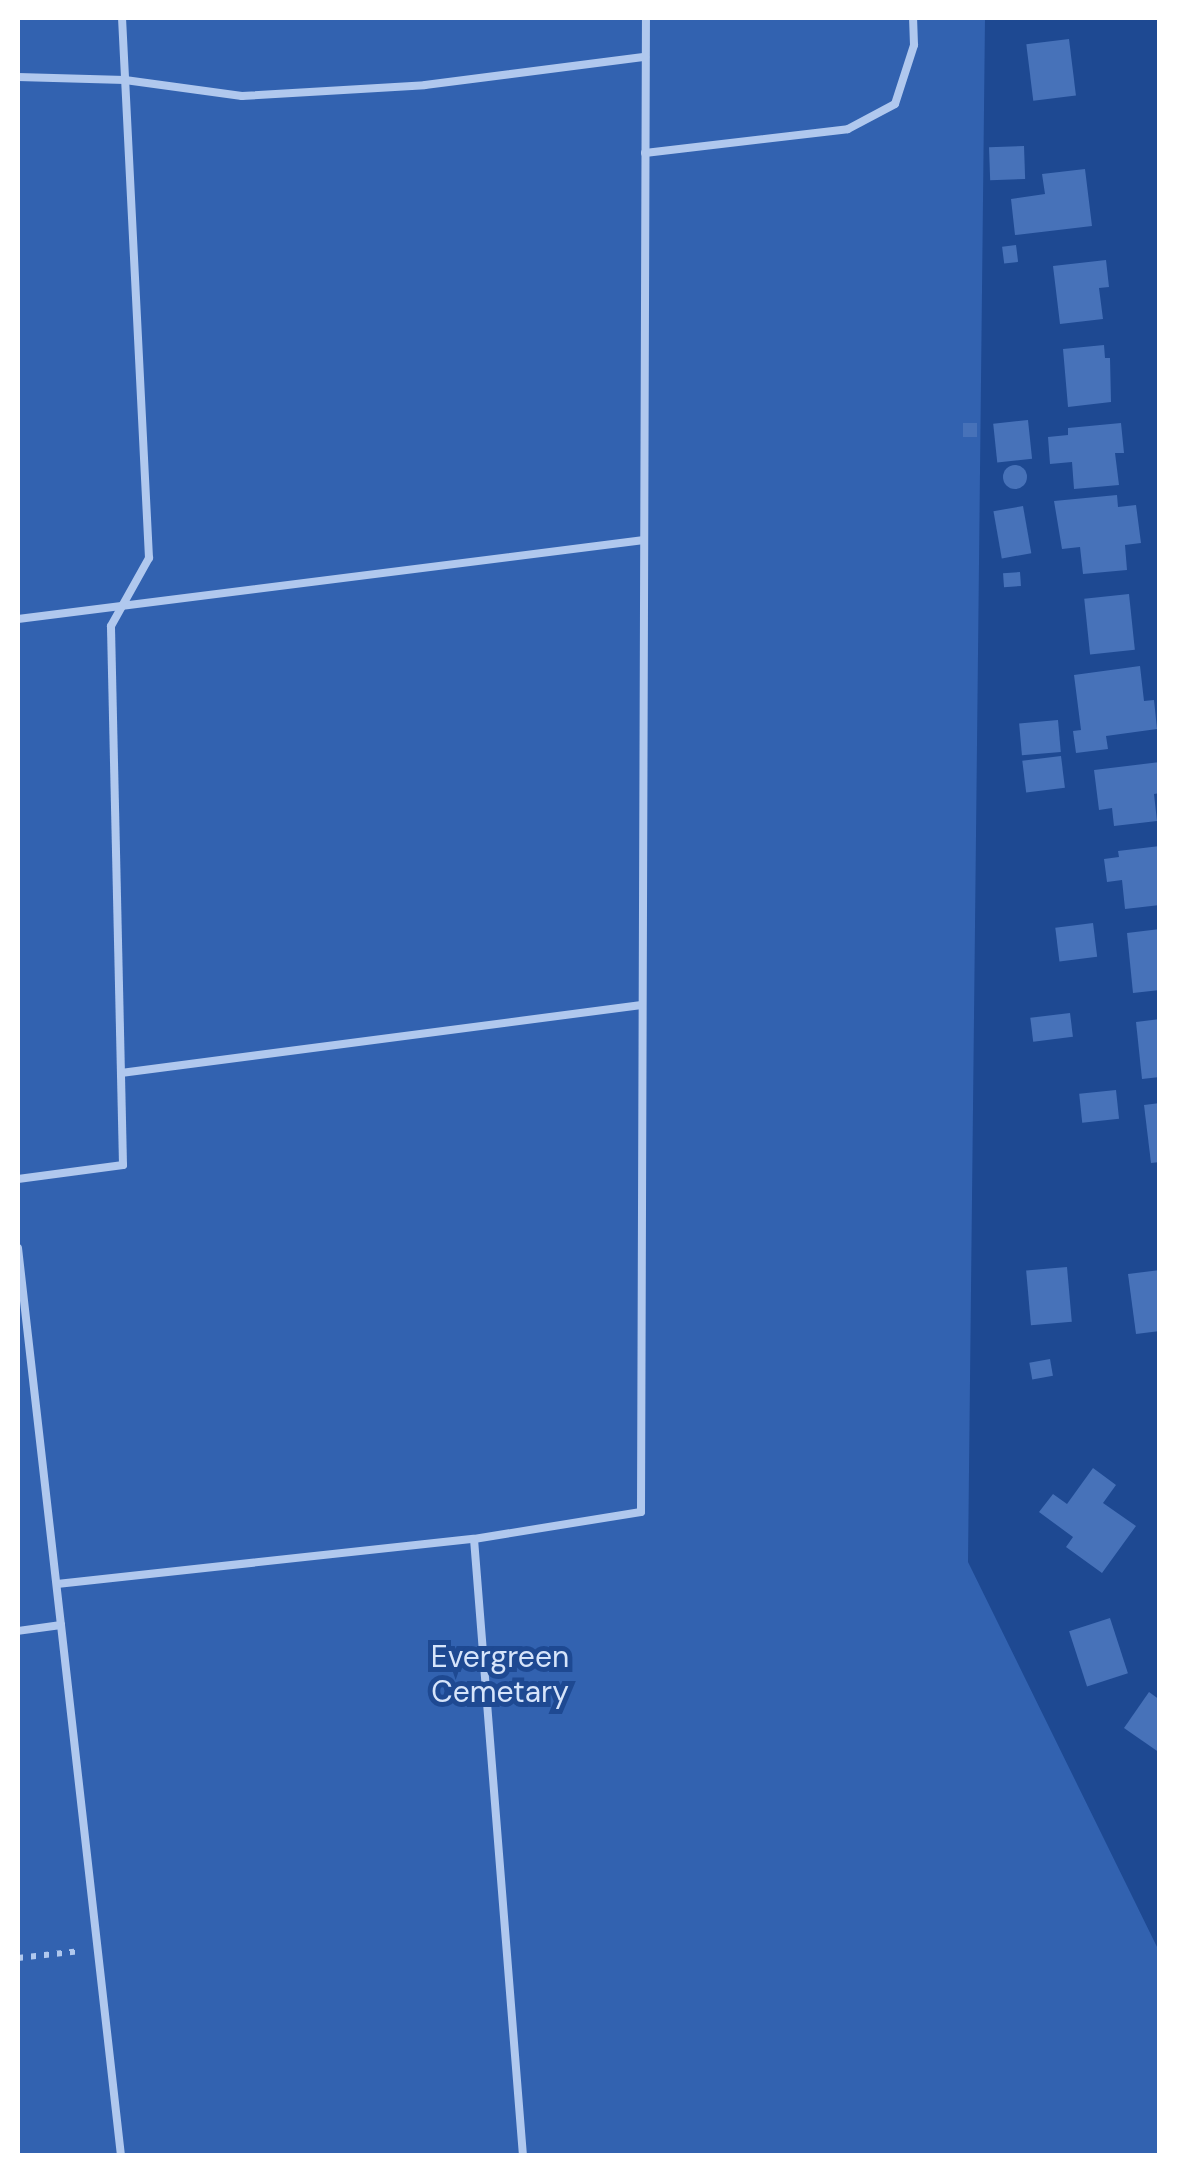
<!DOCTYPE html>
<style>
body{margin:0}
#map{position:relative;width:1177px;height:2173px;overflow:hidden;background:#1e4992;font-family:"DM Sans",sans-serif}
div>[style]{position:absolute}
.green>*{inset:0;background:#3262b0}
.building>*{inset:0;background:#4772b9;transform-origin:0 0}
.round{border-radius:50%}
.path>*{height:6px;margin-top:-3px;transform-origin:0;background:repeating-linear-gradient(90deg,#b0c8ee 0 5px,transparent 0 13px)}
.lane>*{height:8px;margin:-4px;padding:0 4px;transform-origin:4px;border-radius:4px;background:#b0c8ee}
span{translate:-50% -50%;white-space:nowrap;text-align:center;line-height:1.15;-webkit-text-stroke:10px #1e4992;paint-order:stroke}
.park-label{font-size:30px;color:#d6e4fa}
.frame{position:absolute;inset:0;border:20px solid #fff;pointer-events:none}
</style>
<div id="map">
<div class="green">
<i style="clip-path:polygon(18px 18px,985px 18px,968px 1562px,1159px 1951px,1159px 2155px,18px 2155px)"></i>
</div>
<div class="building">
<i style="left:1069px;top:39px;width:57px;height:43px;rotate:83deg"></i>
<i style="left:1024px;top:146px;width:33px;height:35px;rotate:88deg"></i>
<i style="clip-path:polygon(1085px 169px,1092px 226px,1015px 235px,1011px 199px,1045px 194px,1042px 174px)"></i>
<i style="left:1016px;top:245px;width:17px;height:14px;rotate:83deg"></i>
<i style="clip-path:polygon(1106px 260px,1109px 287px,1099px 288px,1103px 319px,1060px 324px,1053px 266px)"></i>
<i style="clip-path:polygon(1104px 345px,1105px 358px,1110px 358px,1111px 402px,1068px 407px,1063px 349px)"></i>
<i style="left:1028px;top:420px;width:39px;height:35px;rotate:84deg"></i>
<i style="left:963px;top:423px;width:14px;height:14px"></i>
<i style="clip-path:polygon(1121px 423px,1124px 453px,1115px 453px,1119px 485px,1074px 489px,1072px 462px,1050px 464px,1048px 437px,1068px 435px,1068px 428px)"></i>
<i class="round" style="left:1003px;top:465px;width:24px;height:24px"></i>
<i style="clip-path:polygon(1117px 495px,1118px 507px,1136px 505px,1141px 543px,1125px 545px,1127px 570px,1083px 574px,1080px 547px,1062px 549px,1054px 501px)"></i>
<i style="left:1023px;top:506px;width:48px;height:30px;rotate:80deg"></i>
<i style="left:1020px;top:572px;width:14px;height:17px;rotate:86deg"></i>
<i style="left:1129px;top:594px;width:56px;height:45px;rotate:84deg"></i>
<i style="clip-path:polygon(1140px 666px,1144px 701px,1154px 700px,1157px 729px,1106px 736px,1108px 749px,1076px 753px,1073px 731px,1081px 730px,1074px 675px)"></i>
<i style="left:1058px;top:720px;width:32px;height:39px;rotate:85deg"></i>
<i style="left:1061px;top:756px;width:32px;height:39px;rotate:83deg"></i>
<i style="clip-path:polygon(1160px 762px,1160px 793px,1154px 794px,1157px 821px,1114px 826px,1112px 808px,1099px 810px,1094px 770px)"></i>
<i style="clip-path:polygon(1160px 846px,1160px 905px,1125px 909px,1122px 880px,1107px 882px,1104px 859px,1119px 857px,1118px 851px)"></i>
<i style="left:1093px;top:923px;width:34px;height:38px;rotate:83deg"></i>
<i style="clip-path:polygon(1160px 929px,1160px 990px,1133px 993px,1127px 933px)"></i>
<i style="left:1070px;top:1013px;width:24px;height:40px;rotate:83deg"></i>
<i style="clip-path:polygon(1160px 1019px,1160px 1077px,1142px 1079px,1136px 1022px)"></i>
<i style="left:1116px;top:1090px;width:29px;height:37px;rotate:84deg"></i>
<i style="clip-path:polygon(1160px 1103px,1160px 1162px,1151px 1163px,1144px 1105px)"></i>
<i style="left:1067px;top:1267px;width:55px;height:41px;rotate:85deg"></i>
<i style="clip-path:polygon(1160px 1270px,1160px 1331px,1136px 1334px,1128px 1274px)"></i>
<i style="left:1050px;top:1359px;width:17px;height:21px;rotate:80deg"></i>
<i style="clip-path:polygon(1093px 1468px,1116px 1485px,1103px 1503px,1136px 1526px,1102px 1573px,1066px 1547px,1073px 1537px,1039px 1512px,1053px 1494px,1067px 1504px)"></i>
<i style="left:1110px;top:1618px;width:58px;height:43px;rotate:72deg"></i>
<i style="clip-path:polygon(1149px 1692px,1160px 1700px,1160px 1753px,1124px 1728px)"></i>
</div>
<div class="path">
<i style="left:18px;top:1958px;width:63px;rotate:-6.3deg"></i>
</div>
<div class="lane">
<i style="left:18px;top:77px;width:107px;rotate:1.6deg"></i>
<i style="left:125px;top:80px;width:118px;rotate:7.8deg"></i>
<i style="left:242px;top:96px;width:183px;rotate:-3.4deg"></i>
<i style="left:425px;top:85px;width:222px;rotate:-7.3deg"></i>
<i style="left:645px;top:153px;width:204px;rotate:-6.7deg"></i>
<i style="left:848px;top:129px;width:53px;rotate:-28deg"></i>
<i style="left:895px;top:104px;width:62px;rotate:-72.1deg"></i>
<i style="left:914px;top:45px;width:27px;rotate:-92deg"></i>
<i style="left:18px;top:619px;width:631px;rotate:-7.19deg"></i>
<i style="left:121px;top:1073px;width:525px;rotate:-7.44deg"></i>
<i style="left:18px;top:1179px;width:106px;rotate:-7.6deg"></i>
<i style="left:123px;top:1165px;width:539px;rotate:-91.28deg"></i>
<i style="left:111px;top:626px;width:78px;rotate:-60.8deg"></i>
<i style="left:149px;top:558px;width:541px;rotate:-92.86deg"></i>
<i style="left:18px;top:1248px;width:379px;rotate:83.5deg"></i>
<i style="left:61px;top:1625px;width:43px;rotate:172.1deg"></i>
<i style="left:474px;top:1539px;width:169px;rotate:-9.2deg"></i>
<i style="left:641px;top:1512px;width:1494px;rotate:-89.81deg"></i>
<i style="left:57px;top:1584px;width:419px;rotate:-6.2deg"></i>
<i style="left:474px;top:1539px;width:619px;rotate:85.46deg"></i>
<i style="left:61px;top:1625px;width:534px;rotate:83.55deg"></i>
</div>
<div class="park-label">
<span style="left:500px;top:1674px">Evergreen<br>Cemetary</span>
</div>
<div class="frame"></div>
</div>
